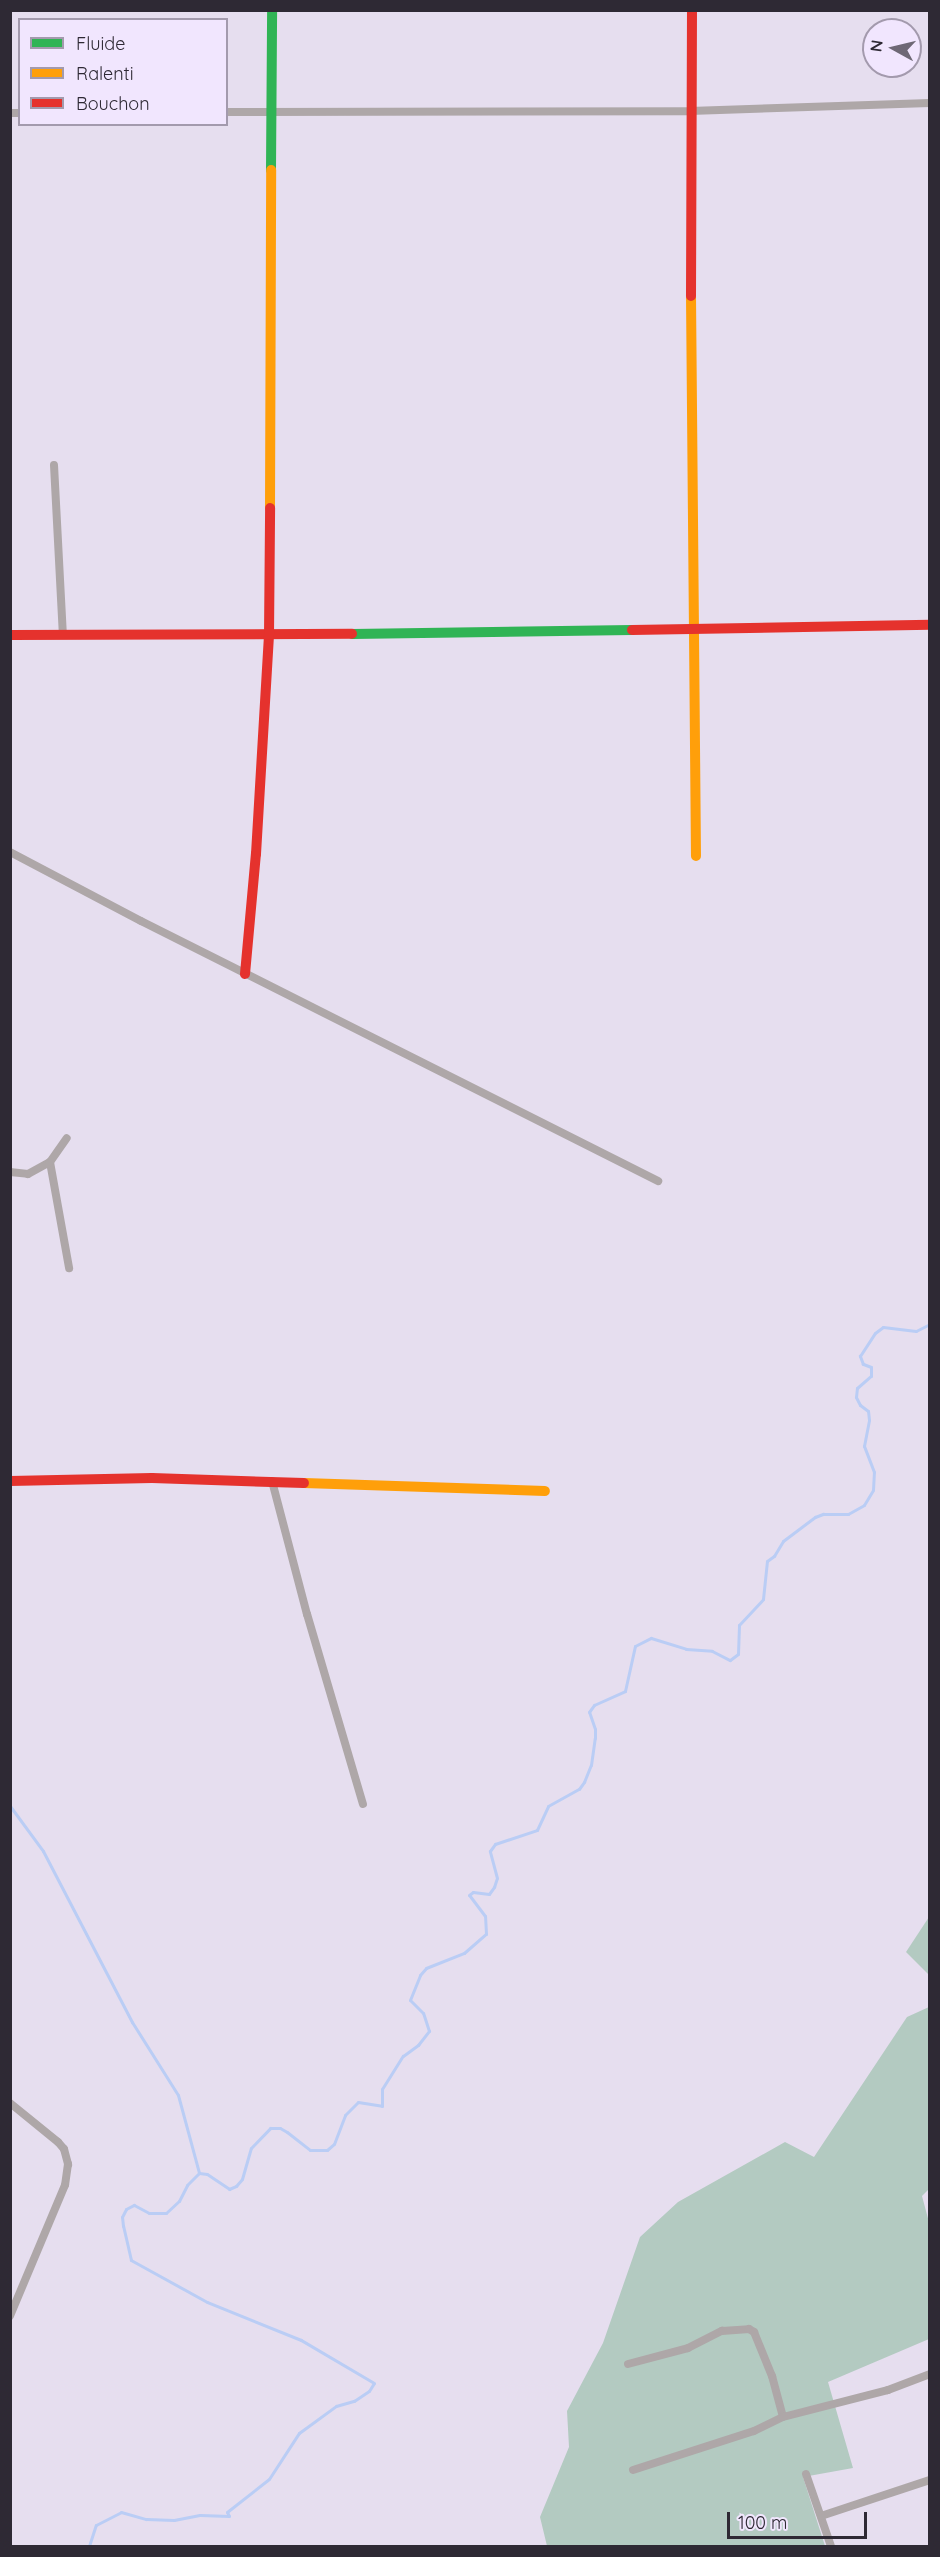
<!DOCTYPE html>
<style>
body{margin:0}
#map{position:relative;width:940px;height:2557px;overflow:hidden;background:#e6deef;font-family:Quicksand,sans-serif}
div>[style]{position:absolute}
.green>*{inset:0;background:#b3cac1}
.stream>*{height:3px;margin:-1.5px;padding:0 1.5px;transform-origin:1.5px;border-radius:1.5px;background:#bacdf5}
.street>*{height:8px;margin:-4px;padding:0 4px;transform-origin:4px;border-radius:4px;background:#aea7a8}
.fast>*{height:10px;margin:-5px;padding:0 5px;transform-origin:5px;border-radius:5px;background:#30b455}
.slow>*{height:10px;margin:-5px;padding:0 5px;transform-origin:5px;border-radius:5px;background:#ff9f0a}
.jam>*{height:10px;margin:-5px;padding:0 5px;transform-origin:5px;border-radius:5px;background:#e5322d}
span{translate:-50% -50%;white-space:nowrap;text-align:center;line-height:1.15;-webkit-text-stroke:6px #f1e6fe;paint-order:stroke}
.frame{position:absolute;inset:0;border:12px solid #2e2934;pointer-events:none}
.legend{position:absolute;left:18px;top:18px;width:210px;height:108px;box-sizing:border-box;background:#f1e6fe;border:2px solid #a39aad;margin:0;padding:8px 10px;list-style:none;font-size:18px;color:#2e2934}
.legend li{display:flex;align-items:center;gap:12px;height:30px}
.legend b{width:30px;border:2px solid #a39aad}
.north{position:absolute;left:862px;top:18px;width:60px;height:60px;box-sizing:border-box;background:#f1e6fe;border:2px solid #a39aad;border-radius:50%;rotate:278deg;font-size:16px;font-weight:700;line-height:24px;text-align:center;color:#2e2934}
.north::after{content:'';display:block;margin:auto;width:21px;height:27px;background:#6e6875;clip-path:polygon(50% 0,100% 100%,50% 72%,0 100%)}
.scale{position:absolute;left:727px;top:2512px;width:140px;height:27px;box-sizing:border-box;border:3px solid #2e2934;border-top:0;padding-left:8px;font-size:18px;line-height:21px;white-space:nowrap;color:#2e2934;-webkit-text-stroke:4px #f1e6fe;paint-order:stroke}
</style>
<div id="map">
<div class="green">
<i style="clip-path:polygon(929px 1917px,929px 1975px,906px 1952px)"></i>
<i style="clip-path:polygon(929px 2007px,930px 2188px,922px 2196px,930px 2226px,929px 2339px,828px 2382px,853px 2468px,803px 2477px,825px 2546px,547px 2546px,540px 2517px,569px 2447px,567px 2411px,603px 2343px,640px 2237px,678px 2202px,785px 2142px,814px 2157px,907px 2017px)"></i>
</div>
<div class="stream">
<i style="left:10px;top:1806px;width:56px;rotate:53.7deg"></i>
<i style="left:43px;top:1851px;width:193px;rotate:62.5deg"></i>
<i style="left:132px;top:2022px;width:86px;rotate:57.8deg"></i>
<i style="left:178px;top:2095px;width:81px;rotate:74.9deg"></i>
<i style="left:89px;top:2546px;width:22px;rotate:-72deg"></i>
<i style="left:96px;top:2525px;width:28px;rotate:-27deg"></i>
<i style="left:121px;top:2512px;width:26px;rotate:16deg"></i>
<i style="left:146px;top:2519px;width:28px;rotate:2deg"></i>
<i style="left:174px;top:2520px;width:26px;rotate:-11deg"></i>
<i style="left:200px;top:2515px;width:29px;rotate:2deg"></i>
<i style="left:229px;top:2516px;width:4px;rotate:-117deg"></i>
<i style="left:227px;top:2512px;width:53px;rotate:-38.2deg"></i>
<i style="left:269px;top:2479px;width:55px;rotate:-56.9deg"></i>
<i style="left:299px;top:2433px;width:46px;rotate:-36.1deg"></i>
<i style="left:336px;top:2406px;width:19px;rotate:-16deg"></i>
<i style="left:354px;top:2401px;width:18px;rotate:-34deg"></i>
<i style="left:369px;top:2391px;width:9px;rotate:-58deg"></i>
<i style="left:374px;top:2383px;width:85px;rotate:-149.5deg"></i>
<i style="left:301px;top:2340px;width:101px;rotate:-158deg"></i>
<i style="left:207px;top:2302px;width:87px;rotate:-151.1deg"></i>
<i style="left:131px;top:2260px;width:35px;rotate:-103deg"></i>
<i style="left:123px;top:2226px;width:9px;rotate:-96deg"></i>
<i style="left:122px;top:2217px;width:9px;rotate:-63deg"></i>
<i style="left:126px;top:2209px;width:9px;rotate:-27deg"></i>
<i style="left:134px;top:2205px;width:17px;rotate:28deg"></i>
<i style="left:149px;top:2213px;width:17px"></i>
<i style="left:166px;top:2213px;width:18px;rotate:-43deg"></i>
<i style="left:179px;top:2201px;width:18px;rotate:-63deg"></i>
<i style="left:187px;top:2185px;width:17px;rotate:-45deg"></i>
<i style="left:199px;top:2173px;width:8px;rotate:7deg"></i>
<i style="left:207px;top:2174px;width:27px;rotate:34deg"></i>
<i style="left:229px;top:2189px;width:8px;rotate:-23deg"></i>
<i style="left:236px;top:2186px;width:9px;rotate:-49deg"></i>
<i style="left:242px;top:2179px;width:32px;rotate:-74deg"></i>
<i style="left:251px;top:2148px;width:28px;rotate:-46deg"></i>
<i style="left:270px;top:2128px;width:10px"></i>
<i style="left:280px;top:2128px;width:8px;rotate:30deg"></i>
<i style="left:287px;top:2132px;width:29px;rotate:38deg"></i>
<i style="left:310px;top:2150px;width:17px"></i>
<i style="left:327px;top:2150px;width:9px;rotate:-41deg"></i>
<i style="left:334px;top:2144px;width:31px;rotate:-69deg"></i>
<i style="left:345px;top:2115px;width:18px;rotate:-45deg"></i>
<i style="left:358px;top:2102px;width:24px;rotate:9deg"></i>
<i style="left:382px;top:2106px;width:17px;rotate:-90deg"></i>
<i style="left:382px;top:2089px;width:39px;rotate:-58deg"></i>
<i style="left:403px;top:2056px;width:19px;rotate:-36deg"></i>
<i style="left:418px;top:2045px;width:18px;rotate:-52deg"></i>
<i style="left:429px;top:2031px;width:19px;rotate:-108deg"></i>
<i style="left:423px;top:2013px;width:18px;rotate:-135deg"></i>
<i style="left:410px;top:2000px;width:27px;rotate:-68deg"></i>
<i style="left:420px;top:1975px;width:9px;rotate:-49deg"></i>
<i style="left:426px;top:1968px;width:41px;rotate:-21.5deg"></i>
<i style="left:464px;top:1953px;width:29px;rotate:-41deg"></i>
<i style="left:486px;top:1934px;width:18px;rotate:-93deg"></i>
<i style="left:485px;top:1916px;width:26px;rotate:-127deg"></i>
<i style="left:469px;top:1895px;width:5px;rotate:-37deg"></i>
<i style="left:473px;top:1892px;width:16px;rotate:7deg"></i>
<i style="left:489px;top:1894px;width:9px;rotate:-54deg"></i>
<i style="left:494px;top:1887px;width:9px;rotate:-72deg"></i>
<i style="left:497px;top:1878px;width:28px;rotate:-105deg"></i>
<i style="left:490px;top:1851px;width:9px;rotate:-54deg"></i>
<i style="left:495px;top:1844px;width:44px;rotate:-18.4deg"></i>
<i style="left:537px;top:1830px;width:26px;rotate:-65deg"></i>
<i style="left:548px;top:1806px;width:35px;rotate:-29deg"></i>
<i style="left:579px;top:1789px;width:9px;rotate:-54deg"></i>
<i style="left:584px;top:1782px;width:18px;rotate:-68deg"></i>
<i style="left:591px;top:1765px;width:27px;rotate:-82deg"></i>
<i style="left:595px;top:1738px;width:9px;rotate:-90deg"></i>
<i style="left:595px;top:1729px;width:18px;rotate:-109deg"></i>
<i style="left:589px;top:1712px;width:9px;rotate:-54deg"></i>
<i style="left:594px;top:1705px;width:34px;rotate:-24deg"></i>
<i style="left:625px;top:1691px;width:46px;rotate:-77.5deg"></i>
<i style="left:635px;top:1646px;width:18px;rotate:-27deg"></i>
<i style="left:651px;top:1638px;width:37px;rotate:17deg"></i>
<i style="left:686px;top:1649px;width:26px;rotate:4deg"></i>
<i style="left:712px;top:1651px;width:20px;rotate:27deg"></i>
<i style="left:730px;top:1660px;width:10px;rotate:-37deg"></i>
<i style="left:738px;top:1654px;width:29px;rotate:-88deg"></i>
<i style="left:739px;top:1625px;width:35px;rotate:-47deg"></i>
<i style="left:763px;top:1599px;width:38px;rotate:-84deg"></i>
<i style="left:767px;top:1561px;width:9px;rotate:-36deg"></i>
<i style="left:774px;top:1556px;width:17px;rotate:-59deg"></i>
<i style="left:783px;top:1541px;width:40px;rotate:-37deg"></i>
<i style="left:815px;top:1517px;width:9px;rotate:-21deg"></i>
<i style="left:823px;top:1514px;width:25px"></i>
<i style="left:848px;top:1514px;width:18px;rotate:-29deg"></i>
<i style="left:864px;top:1505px;width:17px;rotate:-59deg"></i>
<i style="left:873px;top:1490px;width:18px;rotate:-87deg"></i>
<i style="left:874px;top:1472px;width:28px;rotate:-111deg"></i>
<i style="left:864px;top:1446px;width:26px;rotate:-79deg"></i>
<i style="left:869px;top:1420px;width:9px;rotate:-96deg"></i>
<i style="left:868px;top:1411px;width:10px;rotate:-143deg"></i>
<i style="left:860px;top:1405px;width:9px;rotate:-117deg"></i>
<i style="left:856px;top:1397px;width:9px;rotate:-84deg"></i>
<i style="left:857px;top:1388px;width:18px;rotate:-41deg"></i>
<i style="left:871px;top:1376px;width:9px;rotate:-90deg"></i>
<i style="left:871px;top:1367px;width:9px;rotate:-159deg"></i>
<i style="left:863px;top:1364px;width:9px;rotate:-111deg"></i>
<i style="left:860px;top:1356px;width:27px;rotate:-57deg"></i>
<i style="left:875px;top:1333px;width:10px;rotate:-37deg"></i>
<i style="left:883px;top:1327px;width:33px;rotate:7deg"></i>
<i style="left:916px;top:1331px;width:16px;rotate:-27deg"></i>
</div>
<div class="street">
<i style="left:226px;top:112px;width:464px;rotate:-0.1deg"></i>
<i style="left:690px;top:111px;width:240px;rotate:-1.9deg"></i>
<i style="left:10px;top:113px;width:10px"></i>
<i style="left:54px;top:465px;width:170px;rotate:87deg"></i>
<i style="left:10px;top:852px;width:148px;rotate:27.8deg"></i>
<i style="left:141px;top:921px;width:579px;rotate:26.7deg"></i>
<i style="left:50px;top:1162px;width:108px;rotate:79.8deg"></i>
<i style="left:10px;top:1172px;width:18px;rotate:6deg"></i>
<i style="left:28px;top:1174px;width:25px;rotate:-29deg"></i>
<i style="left:50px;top:1162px;width:29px;rotate:-55deg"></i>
<i style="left:272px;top:1481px;width:138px;rotate:75.3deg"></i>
<i style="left:307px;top:1614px;width:198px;rotate:73.6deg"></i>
<i style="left:10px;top:2103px;width:62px;rotate:39.1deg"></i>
<i style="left:58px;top:2142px;width:9px;rotate:49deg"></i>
<i style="left:64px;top:2149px;width:16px;rotate:75deg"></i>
<i style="left:68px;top:2164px;width:21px;rotate:98deg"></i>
<i style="left:65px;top:2185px;width:142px;rotate:112.8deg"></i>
<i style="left:628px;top:2364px;width:62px;rotate:-14.9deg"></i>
<i style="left:688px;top:2348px;width:38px;rotate:-27deg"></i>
<i style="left:722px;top:2331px;width:27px;rotate:-4deg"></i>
<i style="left:749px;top:2329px;width:6px;rotate:31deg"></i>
<i style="left:754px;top:2332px;width:48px;rotate:67.8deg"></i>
<i style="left:772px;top:2376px;width:42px;rotate:75deg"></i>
<i style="left:633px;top:2470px;width:127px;rotate:-17.9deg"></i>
<i style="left:754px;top:2431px;width:32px;rotate:-26deg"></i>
<i style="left:783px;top:2417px;width:108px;rotate:-14.4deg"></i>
<i style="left:888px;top:2390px;width:45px;rotate:-20.9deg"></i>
<i style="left:806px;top:2474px;width:76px;rotate:70.9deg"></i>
<i style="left:821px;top:2516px;width:115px;rotate:-18.3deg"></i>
</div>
<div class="fast">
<i style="left:271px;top:170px;width:160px;rotate:-89.6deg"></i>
<i style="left:352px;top:634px;width:280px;rotate:-0.8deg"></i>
</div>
<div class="slow">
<i style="left:691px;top:296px;width:560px;rotate:89.49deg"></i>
<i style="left:270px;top:508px;width:338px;rotate:-89.8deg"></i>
<i style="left:304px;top:1483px;width:241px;rotate:1.9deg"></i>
</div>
<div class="jam">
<i style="left:691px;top:296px;width:286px;rotate:-89.8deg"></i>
<i style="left:632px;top:630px;width:298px;rotate:-1deg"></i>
<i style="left:10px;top:635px;width:342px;rotate:-0.2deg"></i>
<i style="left:245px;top:974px;width:121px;rotate:-84.8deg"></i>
<i style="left:256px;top:854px;width:219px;rotate:-86.6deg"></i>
<i style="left:269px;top:635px;width:127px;rotate:-89.5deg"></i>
<i style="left:10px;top:1481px;width:142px;rotate:-1.2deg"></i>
<i style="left:152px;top:1478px;width:152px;rotate:1.9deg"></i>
</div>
<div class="frame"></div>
<ul class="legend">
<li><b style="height:8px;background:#30b455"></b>Fluide</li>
<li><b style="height:8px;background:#ff9f0a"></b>Ralenti</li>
<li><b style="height:8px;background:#e5322d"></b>Bouchon</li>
</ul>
<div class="north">N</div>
<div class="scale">100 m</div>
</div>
